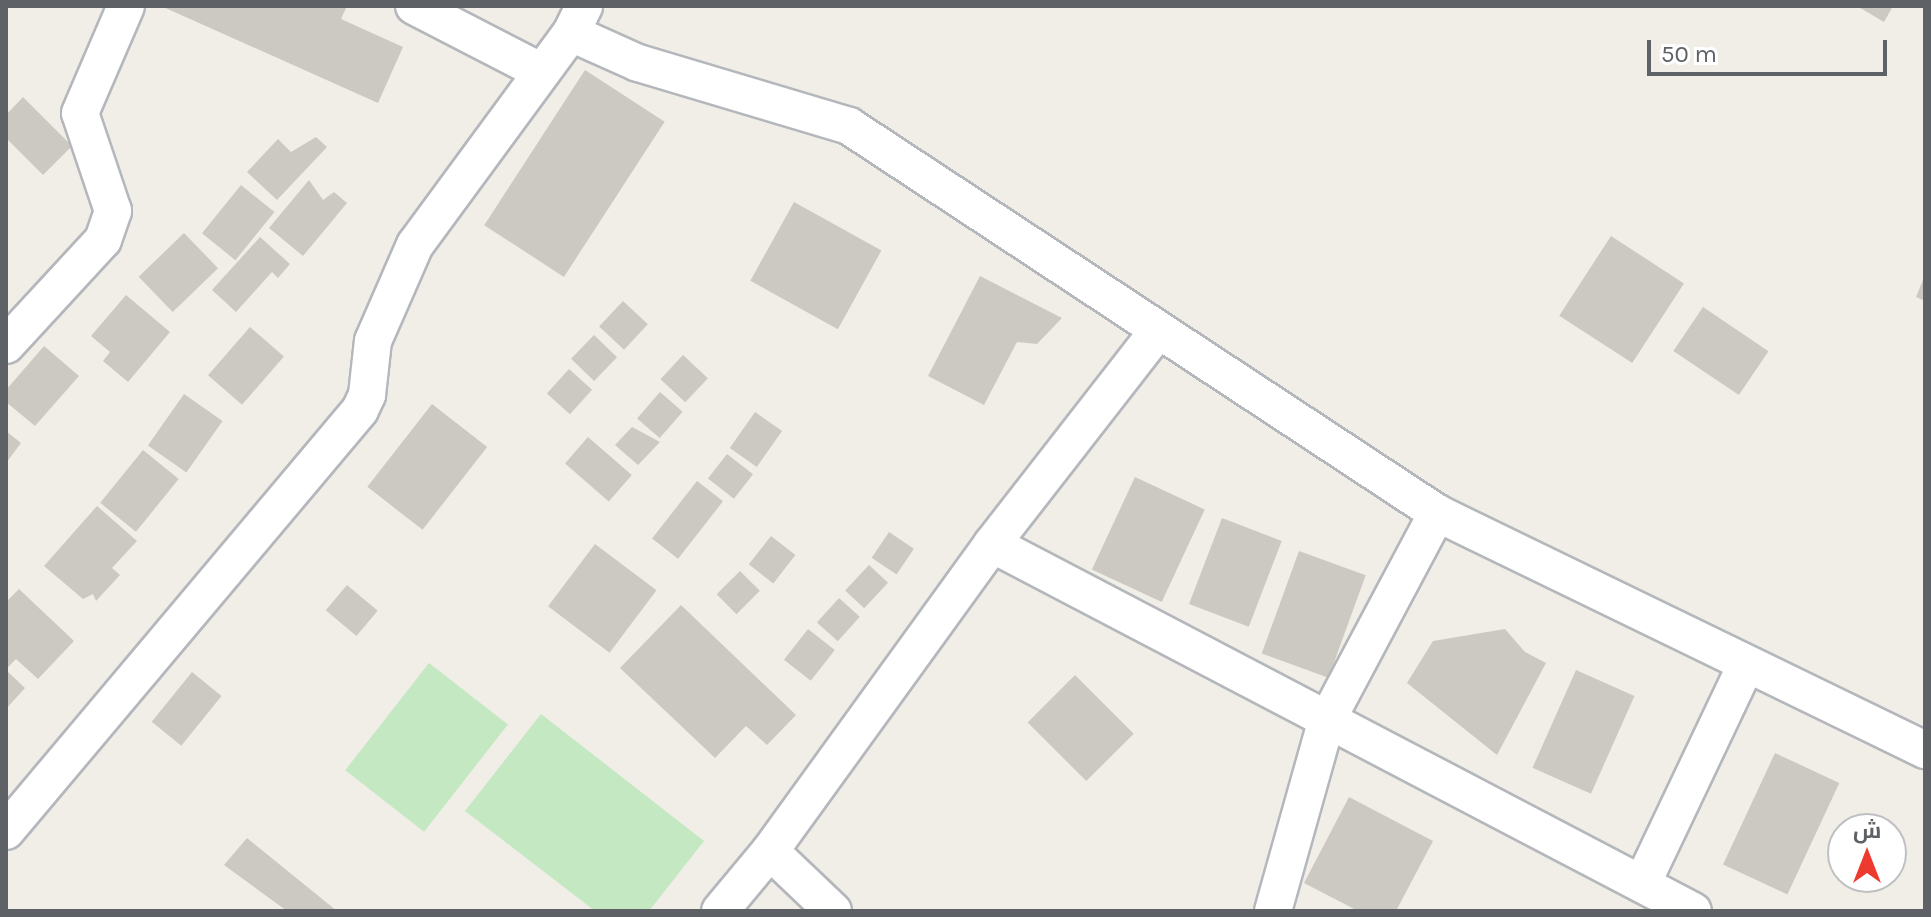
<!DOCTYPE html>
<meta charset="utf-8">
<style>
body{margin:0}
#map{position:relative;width:1931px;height:917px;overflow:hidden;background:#f0eee6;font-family:Karla,Cairo,sans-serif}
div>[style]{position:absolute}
.green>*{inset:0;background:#c3e8c2;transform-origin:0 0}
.building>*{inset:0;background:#ccc9c3;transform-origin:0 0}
.roads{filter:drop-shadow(2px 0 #b4b7bb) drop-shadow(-2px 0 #b4b7bb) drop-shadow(0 2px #b4b7bb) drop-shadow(0 -2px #b4b7bb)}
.street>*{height:36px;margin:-18px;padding:0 18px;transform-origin:18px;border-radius:18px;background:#fff}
span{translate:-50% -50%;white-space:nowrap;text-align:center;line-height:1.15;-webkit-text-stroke:6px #fff;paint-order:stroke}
.frame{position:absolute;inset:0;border:8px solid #5e6267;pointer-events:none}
.north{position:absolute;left:1827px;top:813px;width:80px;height:80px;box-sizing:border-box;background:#fff;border:2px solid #bfc0c2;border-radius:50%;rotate:0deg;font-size:22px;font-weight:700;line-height:32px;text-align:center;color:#5e6267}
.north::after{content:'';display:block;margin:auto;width:28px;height:36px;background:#ee392e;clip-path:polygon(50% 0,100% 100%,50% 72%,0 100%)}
.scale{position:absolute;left:1647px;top:40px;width:240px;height:36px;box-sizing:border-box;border:4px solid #5e6267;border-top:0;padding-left:10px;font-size:24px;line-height:28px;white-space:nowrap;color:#5e6267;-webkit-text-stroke:6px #fff;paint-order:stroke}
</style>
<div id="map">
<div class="green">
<i style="left:429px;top:663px;width:100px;height:136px;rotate:38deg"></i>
<i style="clip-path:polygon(541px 714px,704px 841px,649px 911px,595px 911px,465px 811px)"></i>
</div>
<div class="building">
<i style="clip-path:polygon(161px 6px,347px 6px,341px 19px,403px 47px,378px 103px)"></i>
<i style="clip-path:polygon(1857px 6px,1893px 6px,1884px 22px)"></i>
<i style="left:585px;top:70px;width:95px;height:185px;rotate:33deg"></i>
<i style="clip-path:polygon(23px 97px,72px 146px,43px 175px,6px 138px,6px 115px)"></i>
<i style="clip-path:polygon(316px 137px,327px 147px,277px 200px,247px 172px,278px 139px,291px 152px)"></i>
<i style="clip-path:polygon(309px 180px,323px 200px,334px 192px,347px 203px,303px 256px,269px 228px)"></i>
<i style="left:241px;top:185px;width:43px;height:62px;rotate:39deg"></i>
<i style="left:794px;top:202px;width:100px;height:90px;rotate:29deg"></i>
<i style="left:184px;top:233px;width:49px;height:63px;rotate:46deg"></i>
<i style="left:1611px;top:236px;width:87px;height:95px;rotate:33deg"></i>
<i style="clip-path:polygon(260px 237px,290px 264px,278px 278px,272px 272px,236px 312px,212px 290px)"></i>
<i style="clip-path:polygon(1925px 275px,1925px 301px,1916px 297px)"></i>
<i style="clip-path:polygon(980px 276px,1062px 318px,1037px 344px,1017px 342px,984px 405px,928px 376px)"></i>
<i style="clip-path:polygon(126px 295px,170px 332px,128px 382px,103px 361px,110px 352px,91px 336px)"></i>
<i style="left:623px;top:301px;width:34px;height:35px;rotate:43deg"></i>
<i style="left:1703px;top:307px;width:79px;height:53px;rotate:34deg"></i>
<i style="left:250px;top:327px;width:45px;height:64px;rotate:41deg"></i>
<i style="left:594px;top:335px;width:32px;height:33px;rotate:44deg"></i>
<i style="clip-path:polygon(44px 346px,79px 376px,35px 426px,6px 402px,6px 390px)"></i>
<i style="left:683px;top:355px;width:34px;height:33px;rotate:43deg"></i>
<i style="left:569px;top:369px;width:31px;height:33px;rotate:42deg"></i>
<i style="left:660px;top:392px;width:30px;height:35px;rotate:41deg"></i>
<i style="left:184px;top:394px;width:47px;height:63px;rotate:35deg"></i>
<i style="left:432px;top:404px;width:70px;height:105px;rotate:38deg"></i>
<i style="left:755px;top:412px;width:33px;height:44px;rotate:35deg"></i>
<i style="clip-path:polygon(632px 427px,660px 442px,638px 465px,615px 445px)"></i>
<i style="clip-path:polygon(6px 431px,21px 443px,6px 463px)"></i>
<i style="left:588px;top:437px;width:58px;height:35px;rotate:41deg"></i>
<i style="left:143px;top:450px;width:46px;height:68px;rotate:39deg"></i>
<i style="left:727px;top:454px;width:33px;height:31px;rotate:38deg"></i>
<i style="left:1135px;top:477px;width:77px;height:102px;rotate:25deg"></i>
<i style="left:697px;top:481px;width:33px;height:73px;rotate:38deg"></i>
<i style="clip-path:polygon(97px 506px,137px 541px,112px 568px,120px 575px,96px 601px,93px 594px,83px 599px,44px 566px)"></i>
<i style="left:1222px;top:518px;width:64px;height:92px;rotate:21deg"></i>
<i style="left:889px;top:532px;width:30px;height:31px;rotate:34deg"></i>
<i style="left:771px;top:536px;width:31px;height:36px;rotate:38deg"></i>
<i style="left:595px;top:544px;width:77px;height:78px;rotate:37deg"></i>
<i style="left:1299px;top:551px;width:71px;height:109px;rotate:20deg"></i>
<i style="left:869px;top:565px;width:26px;height:35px;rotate:43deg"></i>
<i style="left:740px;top:571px;width:28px;height:33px;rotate:45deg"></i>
<i style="left:347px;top:585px;width:40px;height:33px;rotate:40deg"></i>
<i style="clip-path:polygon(19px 589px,74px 641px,38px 679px,16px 659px,6px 669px,6px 602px)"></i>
<i style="left:839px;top:598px;width:28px;height:33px;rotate:42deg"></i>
<i style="clip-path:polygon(681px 605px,796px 715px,767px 745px,746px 726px,715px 758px,620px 668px)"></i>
<i style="left:808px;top:629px;width:34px;height:39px;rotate:38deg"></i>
<i style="clip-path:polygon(1505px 629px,1525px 652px,1546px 663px,1497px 755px,1407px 683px,1433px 641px)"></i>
<i style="clip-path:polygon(6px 670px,25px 688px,6px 709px)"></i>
<i style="left:1576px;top:670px;width:64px;height:107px;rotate:24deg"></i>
<i style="left:192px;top:672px;width:38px;height:64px;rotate:39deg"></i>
<i style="left:1075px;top:675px;width:83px;height:67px;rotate:45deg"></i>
<i style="left:1775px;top:753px;width:71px;height:123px;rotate:25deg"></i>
<i style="clip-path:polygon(1349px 797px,1433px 841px,1396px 911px,1358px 911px,1304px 883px)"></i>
<i style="clip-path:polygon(247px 838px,337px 911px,287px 911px,224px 865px)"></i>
</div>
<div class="roads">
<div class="street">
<i style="left:414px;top:6px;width:144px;rotate:27.3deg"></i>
<i style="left:571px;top:33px;width:73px;rotate:24.1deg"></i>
<i style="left:638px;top:63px;width:220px;rotate:16.6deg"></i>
<i style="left:849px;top:126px;width:704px;rotate:33.35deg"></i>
<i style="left:1437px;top:513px;width:543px;rotate:25.9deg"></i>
<i style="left:6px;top:345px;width:143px;rotate:-47.3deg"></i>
<i style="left:103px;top:240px;width:31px;rotate:-71deg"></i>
<i style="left:113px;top:211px;width:103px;rotate:-108.6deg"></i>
<i style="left:80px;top:113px;width:116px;rotate:-66.7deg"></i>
<i style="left:992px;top:544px;width:791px;rotate:27.63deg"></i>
<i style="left:6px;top:831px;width:550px;rotate:-49.94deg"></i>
<i style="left:360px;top:410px;width:17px;rotate:-65deg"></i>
<i style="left:367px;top:395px;width:54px;rotate:-83.7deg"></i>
<i style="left:373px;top:341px;width:105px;rotate:-66.4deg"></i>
<i style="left:415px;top:245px;width:263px;rotate:-53.7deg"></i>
<i style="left:571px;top:33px;width:30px;rotate:-64deg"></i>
<i style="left:770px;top:851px;width:87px;rotate:43.6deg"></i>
<i style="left:1642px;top:884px;width:242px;rotate:-64.6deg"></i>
<i style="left:720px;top:911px;width:78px;rotate:-50.2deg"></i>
<i style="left:770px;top:851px;width:379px;rotate:-54.1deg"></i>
<i style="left:992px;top:544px;width:269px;rotate:-52.1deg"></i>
<i style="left:1273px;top:911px;width:196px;rotate:-74.3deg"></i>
<i style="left:1326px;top:722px;width:237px;rotate:-62deg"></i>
</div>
</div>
<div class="frame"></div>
<div class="north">ش</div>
<div class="scale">50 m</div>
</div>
